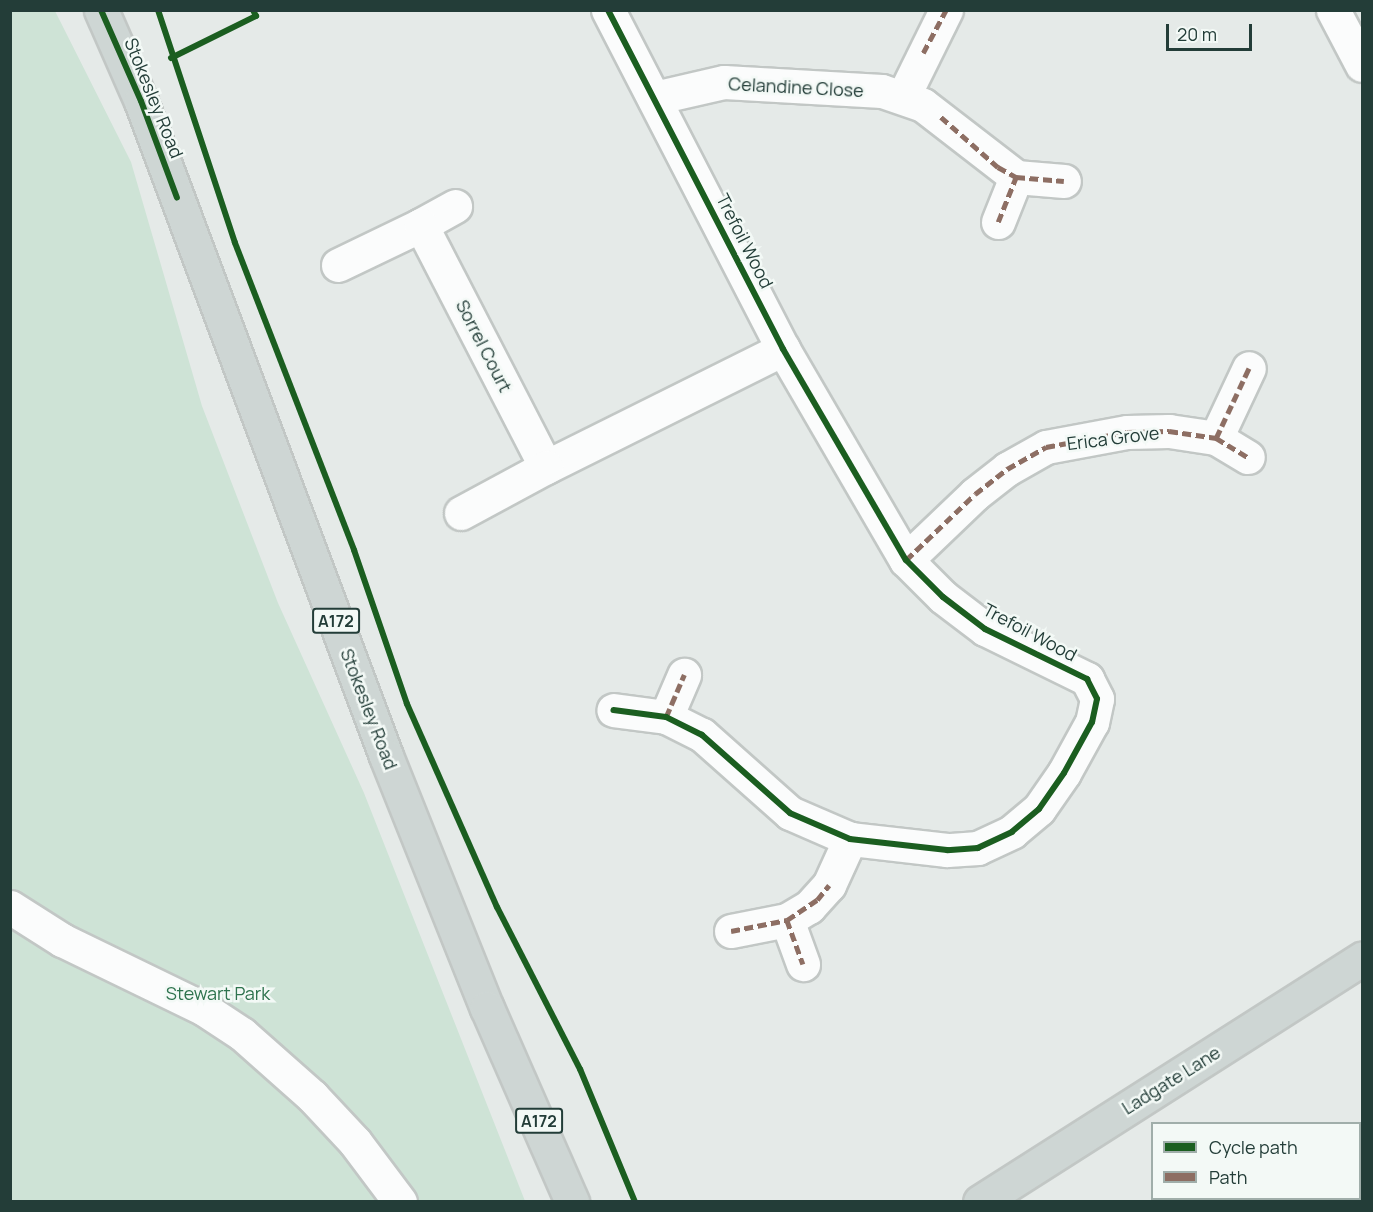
<!DOCTYPE html>
<style>
body{margin:0}
#map{position:relative;width:1373px;height:1212px;overflow:hidden;background:#e5eae8;font-family:Manrope,sans-serif}
div>[style]{position:absolute}
.green>*{inset:0;background:#cee3d6}
.roads{filter:drop-shadow(2px 0 #c2c7c5) drop-shadow(-2px 0 #c2c7c5) drop-shadow(0 2px #c2c7c5) drop-shadow(0 -2px #c2c7c5)}
.minor>*{height:33px;margin:-16.5px;padding:0 16.5px;transform-origin:16.5px;border-radius:16.5px;background:#fbfcfc}
.major>*{height:33px;margin:-16.5px;padding:0 16.5px;transform-origin:16.5px;border-radius:16.5px;background:#ced6d4}
.quiet>*{height:4.5px;margin-top:-2.25px;transform-origin:0;background:repeating-linear-gradient(90deg,#8d6e63 0 9px,transparent 0 13.5px)}
.cycleway>*{height:6px;margin:-3px;padding:0 3px;transform-origin:3px;border-radius:3px;background:#1b5e20}
span{translate:-50% -50%;white-space:nowrap;text-align:center;line-height:1.15;-webkit-text-stroke:5px #f3f9f6;paint-order:stroke}
.shield-label span{padding:2px 4px;background:#f3f9f6;border:2px solid;border-radius:4px;-webkit-text-stroke-width:0}
.shield-label{font-size:16px;color:#233d38;font-weight:700}
.street-label{font-size:18px;color:#233d38}
.park-label{font-size:18px;color:#2e734e}
.frame{position:absolute;inset:0;border:12px solid #233d38;pointer-events:none}
.legend{position:absolute;left:1151px;top:1122px;width:210px;height:78px;box-sizing:border-box;background:#f3f9f6;border:2px solid #a0aeaa;margin:0;padding:8px 10px;list-style:none;font-size:18px;color:#233d38}
.legend li{display:flex;align-items:center;gap:12px;height:30px}
.legend b{width:30px;border:2px solid #a0aeaa}
.scale{position:absolute;left:1166px;top:24px;width:86px;height:27px;box-sizing:border-box;border:3px solid #233d38;border-top:0;padding-left:8px;font-size:18px;line-height:21px;white-space:nowrap;color:#233d38;-webkit-text-stroke:4px #f3f9f6;paint-order:stroke}
</style>
<div id="map">
<div class="green">
<i style="clip-path:polygon(10px 11px,55px 11px,131px 162px,202px 406px,278px 603px,364px 793px,525px 1201px,11px 1201px)"></i>
</div>
<div class="roads">
<div class="minor">
<i style="left:608px;top:10px;width:382px;rotate:62.7deg"></i>
<i style="left:783px;top:349px;width:244px;rotate:59.8deg"></i>
<i style="left:906px;top:560px;width:52px;rotate:45deg"></i>
<i style="left:943px;top:597px;width:53px;rotate:37.3deg"></i>
<i style="left:985px;top:629px;width:114px;rotate:26.1deg"></i>
<i style="left:1087px;top:679px;width:22px;rotate:63deg"></i>
<i style="left:1097px;top:699px;width:24px;rotate:102deg"></i>
<i style="left:1092px;top:722px;width:58px;rotate:118.8deg"></i>
<i style="left:1064px;top:773px;width:44px;rotate:124.8deg"></i>
<i style="left:1039px;top:809px;width:35px;rotate:140deg"></i>
<i style="left:1012px;top:832px;width:38px;rotate:155deg"></i>
<i style="left:978px;top:848px;width:31px;rotate:176deg"></i>
<i style="left:947px;top:850px;width:98px;rotate:-173.5deg"></i>
<i style="left:850px;top:839px;width:65px;rotate:-156.6deg"></i>
<i style="left:790px;top:813px;width:118px;rotate:-138.4deg"></i>
<i style="left:702px;top:735px;width:40px;rotate:-153.4deg"></i>
<i style="left:666px;top:717px;width:53px;rotate:-172.5deg"></i>
<i style="left:1333px;top:10px;width:62px;rotate:62.2deg"></i>
<i style="left:903px;top:97px;width:97px;rotate:-63.7deg"></i>
<i style="left:654px;top:98px;width:72px;rotate:-12.9deg"></i>
<i style="left:724px;top:82px;width:158px;rotate:3.3deg"></i>
<i style="left:882px;top:91px;width:43px;rotate:18.9deg"></i>
<i style="left:923px;top:105px;width:118px;rotate:37.7deg"></i>
<i style="left:1016px;top:177px;width:48px;rotate:4.8deg"></i>
<i style="left:998px;top:222px;width:48px;rotate:-68.2deg"></i>
<i style="left:421px;top:225px;width:39px;rotate:-29deg"></i>
<i style="left:338px;top:265px;width:92px;rotate:-25.7deg"></i>
<i style="left:421px;top:225px;width:272px;rotate:62.7deg"></i>
<i style="left:546px;top:467px;width:265px;rotate:-26.5deg"></i>
<i style="left:1216px;top:438px;width:77px;rotate:-64.8deg"></i>
<i style="left:461px;top:513px;width:97px;rotate:-28.4deg"></i>
<i style="left:906px;top:560px;width:95px;rotate:-43.7deg"></i>
<i style="left:975px;top:494px;width:41px;rotate:-38deg"></i>
<i style="left:1007px;top:469px;width:45px;rotate:-29.4deg"></i>
<i style="left:1046px;top:447px;width:82px;rotate:-10.5deg"></i>
<i style="left:1127px;top:432px;width:42px;rotate:-1.4deg"></i>
<i style="left:1169px;top:431px;width:48px;rotate:8.5deg"></i>
<i style="left:1216px;top:438px;width:37px;rotate:31deg"></i>
<i style="left:666px;top:717px;width:46px;rotate:-66.8deg"></i>
<i style="left:10px;top:907px;width:62px;rotate:32.4deg"></i>
<i style="left:62px;top:940px;width:158px;rotate:25.9deg"></i>
<i style="left:204px;top:1009px;width:45px;rotate:33.3deg"></i>
<i style="left:242px;top:1034px;width:94px;rotate:41.5deg"></i>
<i style="left:312px;top:1096px;width:63px;rotate:46.9deg"></i>
<i style="left:355px;top:1142px;width:75px;rotate:53.1deg"></i>
<i style="left:787px;top:920px;width:47px;rotate:70deg"></i>
<i style="left:731px;top:931px;width:57px;rotate:-11.1deg"></i>
<i style="left:787px;top:920px;width:26px;rotate:-31deg"></i>
<i style="left:809px;top:907px;width:30px;rotate:-48deg"></i>
<i style="left:829px;top:885px;width:51px;rotate:-65.5deg"></i>
<i style="left:1359px;top:1202px;width:4px;rotate:-34deg"></i>
</div>
<div class="major">
<i style="left:101px;top:10px;width:99px;rotate:66.3deg"></i>
<i style="left:141px;top:101px;width:699px;rotate:69.49deg"></i>
<i style="left:386px;top:756px;width:271px;rotate:68.2deg"></i>
<i style="left:487px;top:1008px;width:212px;rotate:66.3deg"></i>
<i style="left:980px;top:1202px;width:453px;rotate:-32.5deg"></i>
</div>
</div>
<div class="quiet">
<i style="left:923px;top:53px;width:49px;rotate:-61.9deg"></i>
<i style="left:941px;top:117px;width:76px;rotate:41.3deg"></i>
<i style="left:998px;top:167px;width:21px;rotate:29deg"></i>
<i style="left:1016px;top:177px;width:48px;rotate:4.8deg"></i>
<i style="left:998px;top:222px;width:48px;rotate:-68.2deg"></i>
<i style="left:1216px;top:438px;width:77px;rotate:-64.8deg"></i>
<i style="left:906px;top:560px;width:95px;rotate:-43.7deg"></i>
<i style="left:975px;top:494px;width:41px;rotate:-38deg"></i>
<i style="left:1007px;top:469px;width:45px;rotate:-29.4deg"></i>
<i style="left:1046px;top:447px;width:82px;rotate:-10.5deg"></i>
<i style="left:1127px;top:432px;width:42px;rotate:-1.4deg"></i>
<i style="left:1169px;top:431px;width:48px;rotate:8.5deg"></i>
<i style="left:1216px;top:438px;width:37px;rotate:31deg"></i>
<i style="left:666px;top:717px;width:46px;rotate:-66.8deg"></i>
<i style="left:787px;top:920px;width:47px;rotate:70deg"></i>
<i style="left:731px;top:931px;width:57px;rotate:-11.1deg"></i>
<i style="left:787px;top:920px;width:36px;rotate:-34deg"></i>
<i style="left:817px;top:900px;width:19px;rotate:-51deg"></i>
</div>
<div class="cycleway">
<i style="left:101px;top:10px;width:99px;rotate:66.3deg"></i>
<i style="left:141px;top:101px;width:103px;rotate:69.6deg"></i>
<i style="left:158px;top:10px;width:245px;rotate:71.7deg"></i>
<i style="left:235px;top:243px;width:329px;rotate:68.8deg"></i>
<i style="left:354px;top:550px;width:163px;rotate:71deg"></i>
<i style="left:407px;top:704px;width:222px;rotate:66.1deg"></i>
<i style="left:497px;top:907px;width:182px;rotate:62.9deg"></i>
<i style="left:580px;top:1069px;width:144px;rotate:67.5deg"></i>
<i style="left:608px;top:10px;width:382px;rotate:62.7deg"></i>
<i style="left:783px;top:349px;width:244px;rotate:59.8deg"></i>
<i style="left:906px;top:560px;width:52px;rotate:45deg"></i>
<i style="left:943px;top:597px;width:53px;rotate:37.3deg"></i>
<i style="left:985px;top:629px;width:114px;rotate:26.1deg"></i>
<i style="left:1087px;top:679px;width:22px;rotate:63deg"></i>
<i style="left:1097px;top:699px;width:24px;rotate:102deg"></i>
<i style="left:1092px;top:722px;width:58px;rotate:118.8deg"></i>
<i style="left:1064px;top:773px;width:44px;rotate:124.8deg"></i>
<i style="left:1039px;top:809px;width:35px;rotate:140deg"></i>
<i style="left:1012px;top:832px;width:38px;rotate:155deg"></i>
<i style="left:978px;top:848px;width:31px;rotate:176deg"></i>
<i style="left:947px;top:850px;width:98px;rotate:-173.5deg"></i>
<i style="left:850px;top:839px;width:65px;rotate:-156.6deg"></i>
<i style="left:790px;top:813px;width:118px;rotate:-138.4deg"></i>
<i style="left:702px;top:735px;width:40px;rotate:-153.4deg"></i>
<i style="left:666px;top:717px;width:53px;rotate:-172.5deg"></i>
<i style="left:171px;top:58px;width:95px;rotate:-26.3deg"></i>
<i style="left:256px;top:16px;width:7px;rotate:-117deg"></i>
</div>
<div class="shield-label">
<span style="left:336px;top:621px">A172</span>
<span style="left:539px;top:1121px">A172</span>
</div>
<div class="street-label">
<span style="left:796px;top:87px;rotate:3deg">Celandine Close</span>
<span style="left:154px;top:98px;rotate:68deg">Stokesley Road</span>
<span style="left:745px;top:241px;rotate:63deg">Trefoil Wood</span>
<span style="left:484px;top:346px;rotate:63deg">Sorrel Court</span>
<span style="left:1113px;top:438px;rotate:-7deg">Erica Grove</span>
<span style="left:1030px;top:632px;rotate:28deg">Trefoil Wood</span>
<span style="left:369px;top:709px;rotate:69deg">Stokesley Road</span>
<span style="left:1171px;top:1080px;rotate:-32deg">Ladgate Lane</span>
</div>
<div class="park-label">
<span style="left:218px;top:993px">Stewart Park</span>
</div>
<div class="frame"></div>
<ul class="legend">
<li><b style="height:8px;background:#1b5e20"></b>Cycle path</li>
<li><b style="height:8px;background:#8d6e63"></b>Path</li>
</ul>
<div class="scale">20 m</div>
</div>
